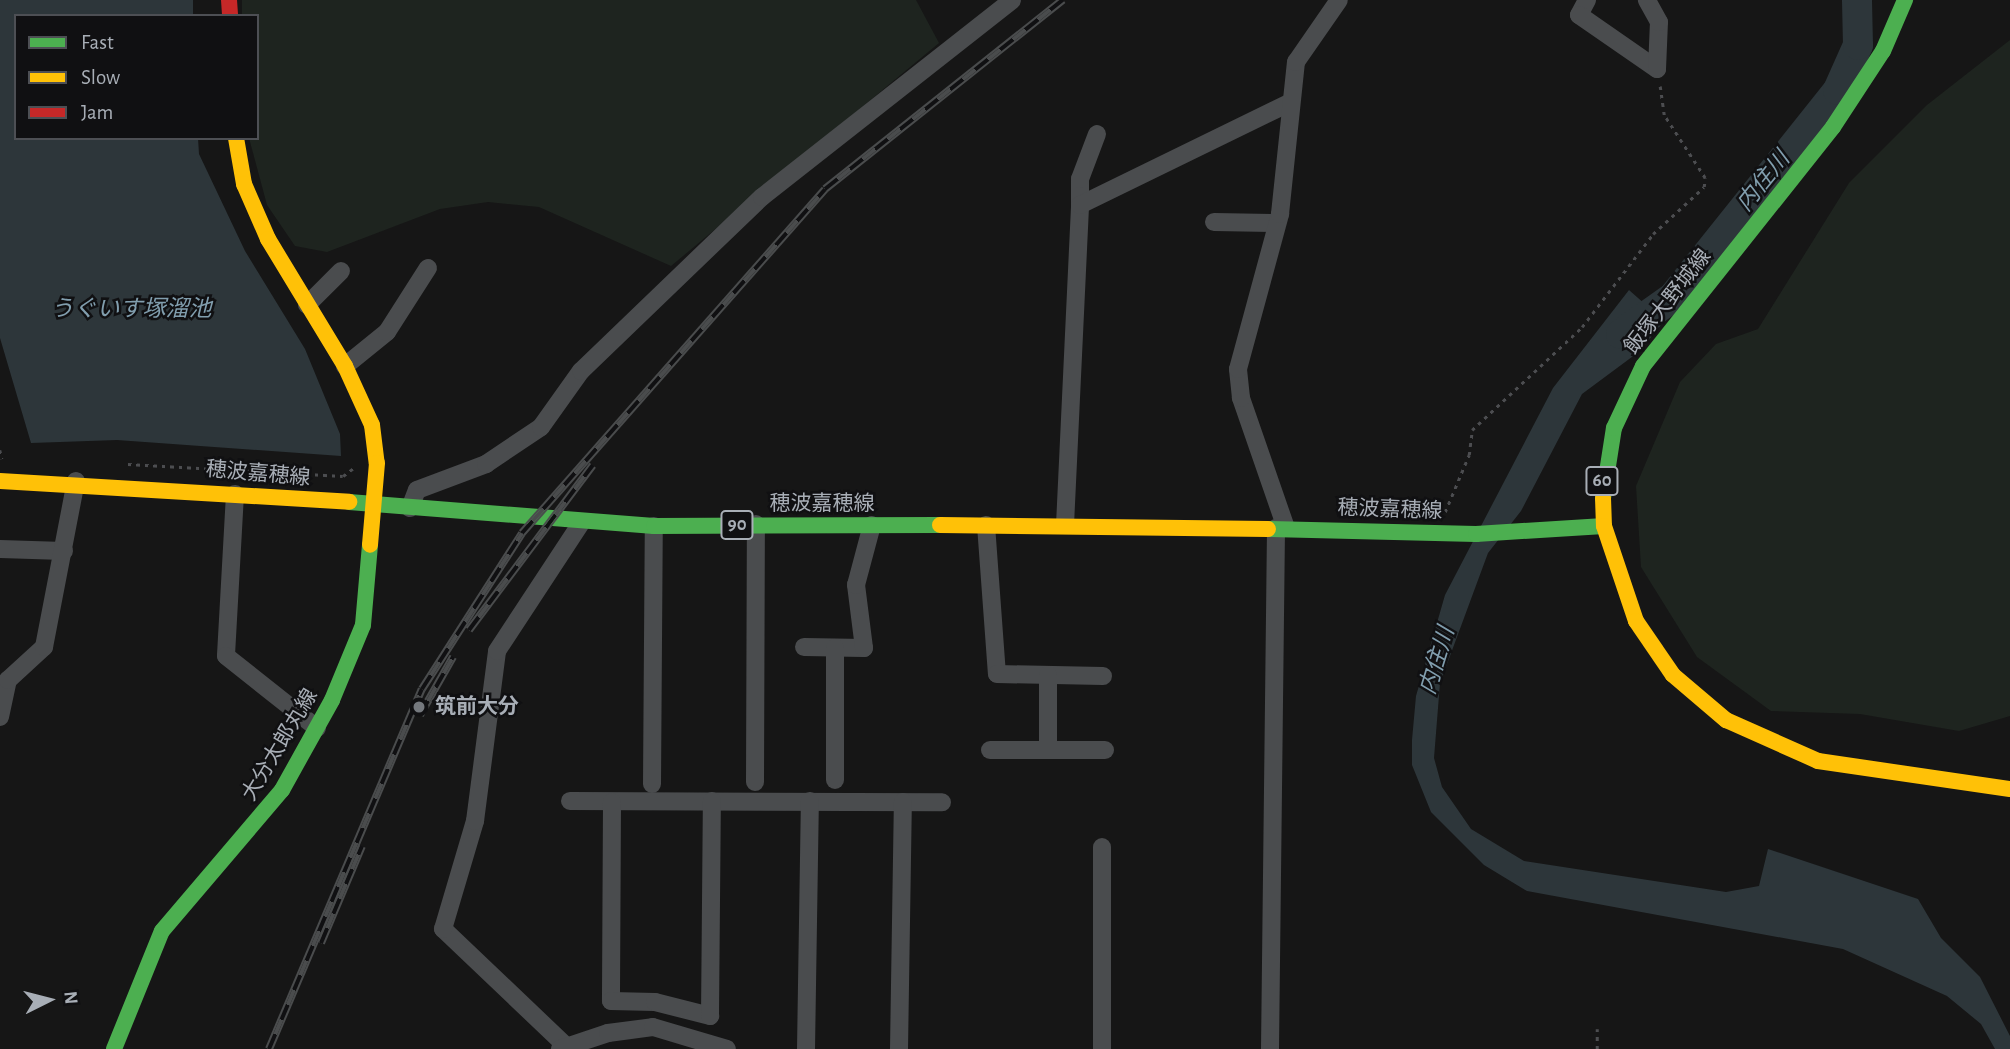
<!DOCTYPE html>
<meta charset="utf-8">
<style>
body{margin:0}
#map{position:relative;width:2010px;height:1049px;overflow:hidden;background:#161616;font-family:"Alegreya Sans","Noto Sans JP",sans-serif}
div>[style]{position:absolute}
.green>*{inset:0;background:#1e241f}
.water>*{inset:0;background:#2d363a}
.river>*{height:30px;margin:-15px;padding:0 15px;transform-origin:15px;border-radius:15px;background:#2d363a}
.path>*{height:2.5px;margin-top:-1.25px;transform-origin:0;background:repeating-linear-gradient(90deg,#4c4d50 0 3.5px,transparent 0 8.5px)}
.street>*{height:18px;margin:-9px;padding:0 9px;transform-origin:9px;border-radius:9px;background:#4a4c4e}
.fast>*{height:16px;margin:-8px;padding:0 8px;transform-origin:8px;border-radius:8px;background:#4caf50}
.slow>*{height:16px;margin:-8px;padding:0 8px;transform-origin:8px;border-radius:8px;background:#ffc107}
.jam>*{height:16px;margin:-8px;padding:0 8px;transform-origin:8px;border-radius:8px;background:#c62828}
.rail>*{height:8px;margin-top:-4px;transform-origin:0;background:repeating-linear-gradient(90deg,#101012 0 16px,#4a4c4d 0 32px);box-sizing:border-box;border-block:2px solid #4a4c4d}
.dots>*{width:19px;height:19px;translate:-50% -50%;box-sizing:border-box;border:4px solid #101012;border-radius:50%}
span{translate:-50% -50%;white-space:nowrap;text-align:center;line-height:1.15;-webkit-text-stroke:5px #101012;paint-order:stroke}
.shield-label span{padding:2px 5px;background:#101012;border:2px solid;border-radius:5px;-webkit-text-stroke-width:0}
.shield-label{font-size:19px;color:#a8aeb6;font-weight:700}
.street-label{font-size:21px;color:#a8aeb6}
.poi-label{font-size:21px;color:#a8aeb6;font-weight:700}
.left{translate:0 -50%;text-align:left}
.water-label{font-size:23px;color:#819eae;font-style:italic}
.legend{position:absolute;left:14px;top:14px;width:245px;height:126px;box-sizing:border-box;background:#101012;border:2px solid #4d4f54;margin:0;padding:9px 12px;list-style:none;font-size:21px;color:#a8aeb6}
.legend li{display:flex;align-items:center;gap:14px;height:35px}
.legend b{width:35px;border:2px solid #4d4f54}
.north{position:absolute;left:14px;top:965px;width:70px;height:70px;-webkit-text-stroke:5px #101012;paint-order:stroke;rotate:84deg;font-size:19px;font-weight:700;line-height:28px;text-align:center;color:#a8aeb6}
.north::after{content:'';display:block;margin:auto;width:24px;height:32px;background:#a8aeb6;clip-path:polygon(50% 0,100% 100%,50% 72%,0 100%)}
</style>
<div id="map">
<div class="green">
<i style="clip-path:polygon(242px 0,916px 0,939px 43px,671px 266px,539px 207px,488px 202px,440px 209px,327px 252px,295px 246px,267px 205px,249px 138px,257px 138px,257px 16px,242px 16px)"></i>
<i style="clip-path:polygon(2010px 40px,2010px 716px,1959px 731px,1860px 714px,1771px 711px,1697px 657px,1641px 567px,1636px 486px,1680px 382px,1716px 344px,1758px 329px,1849px 183px,1927px 105px)"></i>
</div>
<div class="water">
<i style="clip-path:polygon(0 0,193px 0,193px 16px,16px 16px,16px 138px,198px 138px,199px 154px,245px 251px,305px 349px,340px 434px,341px 456px,117px 440px,31px 443px,0 338px)"></i>
<i style="clip-path:polygon(1629px 290px,1664px 321px,1640px 351px,1582px 394px,1521px 511px,1488px 553px,1440px 683px,1434px 758px,1442px 787px,1471px 829px,1524px 861px,1726px 892px,1759px 886px,1768px 849px,1918px 899px,1941px 938px,1980px 977px,2010px 1036px,2010px 1049px,1995px 1049px,1981px 1024px,1947px 996px,1843px 949px,1527px 891px,1484px 865px,1431px 812px,1412px 765px,1412px 740px,1416px 696px,1445px 595px,1553px 388px)"></i>
</div>
<div class="river">
<i style="left:1621px;top:334px;width:64px;rotate:-35.4deg"></i>
<i style="left:1673px;top:297px;width:265px;rotate:-51.4deg"></i>
<i style="left:1838px;top:90px;width:49px;rotate:-66deg"></i>
<i style="left:1858px;top:45px;width:45px;rotate:-91.3deg"></i>
</div>
<div class="path">
<i style="left:0;top:450px;width:9px;rotate:77deg"></i>
<i style="left:128px;top:464px;width:215px;rotate:3.2deg"></i>
<i style="left:343px;top:476px;width:15px;rotate:-37deg"></i>
<i style="left:1445px;top:512px;width:62px;rotate:-67.2deg"></i>
<i style="left:1469px;top:455px;width:25px;rotate:-83deg"></i>
<i style="left:1472px;top:430px;width:151px;rotate:-43.1deg"></i>
<i style="left:1582px;top:327px;width:117px;rotate:-52.6deg"></i>
<i style="left:1653px;top:234px;width:69px;rotate:-42.7deg"></i>
<i style="left:1704px;top:187px;width:9px;rotate:-84deg"></i>
<i style="left:1705px;top:178px;width:75px;rotate:-123.1deg"></i>
<i style="left:1664px;top:115px;width:29px;rotate:-98deg"></i>
<i style="left:1597px;top:1049px;width:20px;rotate:-90deg"></i>
</div>
<div class="street">
<i style="left:1587px;top:0;width:17px;rotate:118deg"></i>
<i style="left:1579px;top:15px;width:95px;rotate:34.7deg"></i>
<i style="left:1657px;top:69px;width:47px;rotate:-87.6deg"></i>
<i style="left:1659px;top:22px;width:25px;rotate:-119deg"></i>
<i style="left:1080px;top:205px;width:26px;rotate:-90deg"></i>
<i style="left:1080px;top:179px;width:48px;rotate:-69.3deg"></i>
<i style="left:1214px;top:222px;width:63px;rotate:0.9deg"></i>
<i style="left:307px;top:305px;width:48px;rotate:-45deg"></i>
<i style="left:345px;top:366px;width:54px;rotate:-39deg"></i>
<i style="left:387px;top:332px;width:76px;rotate:-57.4deg"></i>
<i style="left:235px;top:494px;width:162px;rotate:93.2deg"></i>
<i style="left:226px;top:656px;width:116px;rotate:38.4deg"></i>
<i style="left:410px;top:508px;width:19px;rotate:-69deg"></i>
<i style="left:417px;top:490px;width:74px;rotate:-20.6deg"></i>
<i style="left:486px;top:464px;width:66px;rotate:-33.9deg"></i>
<i style="left:541px;top:427px;width:69px;rotate:-54.5deg"></i>
<i style="left:581px;top:371px;width:251px;rotate:-43.9deg"></i>
<i style="left:762px;top:197px;width:318px;rotate:-38.2deg"></i>
<i style="left:986px;top:525px;width:149px;rotate:85.8deg"></i>
<i style="left:997px;top:674px;width:106px;rotate:1.1deg"></i>
<i style="left:1065px;top:525px;width:320px;rotate:-87.3deg"></i>
<i style="left:1080px;top:205px;width:233px;rotate:-26deg"></i>
<i style="left:1286px;top:528px;width:138px;rotate:-109.1deg"></i>
<i style="left:1241px;top:398px;width:29px;rotate:-96deg"></i>
<i style="left:1238px;top:369px;width:161px;rotate:-74.8deg"></i>
<i style="left:1280px;top:214px;width:153px;rotate:-84deg"></i>
<i style="left:1296px;top:62px;width:75px;rotate:-55.3deg"></i>
<i style="left:0;top:549px;width:64px;rotate:1.8deg"></i>
<i style="left:804px;top:647px;width:60px;rotate:1deg"></i>
<i style="left:864px;top:648px;width:64px;rotate:-97.2deg"></i>
<i style="left:856px;top:585px;width:62px;rotate:-75.1deg"></i>
<i style="left:1048px;top:675px;width:75px;rotate:90deg"></i>
<i style="left:0;top:717px;width:38px;rotate:-78deg"></i>
<i style="left:8px;top:680px;width:49px;rotate:-42.5deg"></i>
<i style="left:44px;top:647px;width:169px;rotate:-79.1deg"></i>
<i style="left:990px;top:750px;width:115px"></i>
<i style="left:835px;top:780px;width:132px;rotate:-90deg"></i>
<i style="left:755px;top:782px;width:258px;rotate:-89.8deg"></i>
<i style="left:652px;top:784px;width:258px;rotate:-89.6deg"></i>
<i style="left:570px;top:801px;width:372px;rotate:0.2deg"></i>
<i style="left:612px;top:802px;width:199px;rotate:90.3deg"></i>
<i style="left:611px;top:1001px;width:44px;rotate:1.3deg"></i>
<i style="left:655px;top:1002px;width:57px;rotate:14.3deg"></i>
<i style="left:710px;top:1016px;width:215px;rotate:-89.5deg"></i>
<i style="left:1102px;top:847px;width:202px;rotate:90deg"></i>
<i style="left:566px;top:1046px;width:170px;rotate:-136.4deg"></i>
<i style="left:443px;top:929px;width:113px;rotate:-73.5deg"></i>
<i style="left:475px;top:821px;width:171px;rotate:-82.6deg"></i>
<i style="left:497px;top:651px;width:153px;rotate:-56.7deg"></i>
<i style="left:560px;top:1049px;width:51px;rotate:-18.4deg"></i>
<i style="left:608px;top:1033px;width:45px;rotate:-7.6deg"></i>
<i style="left:653px;top:1027px;width:77px;rotate:16.6deg"></i>
<i style="left:806px;top:1049px;width:248px;rotate:-89.1deg"></i>
<i style="left:899px;top:1049px;width:247px;rotate:-89.1deg"></i>
<i style="left:1270px;top:1049px;width:521px;rotate:-89.34deg"></i>
</div>
<div class="fast">
<i style="left:1603px;top:498px;width:71px;rotate:-81.1deg"></i>
<i style="left:1614px;top:428px;width:68px;rotate:-64.9deg"></i>
<i style="left:1643px;top:366px;width:305px;rotate:-51.5deg"></i>
<i style="left:1833px;top:127px;width:91px;rotate:-56.7deg"></i>
<i style="left:1883px;top:51px;width:56px;rotate:-66.7deg"></i>
<i style="left:349px;top:502px;width:306px;rotate:4.5deg"></i>
<i style="left:654px;top:526px;width:286px;rotate:-0.2deg"></i>
<i style="left:1268px;top:529px;width:208px;rotate:1.4deg"></i>
<i style="left:1476px;top:534px;width:128px;rotate:-3.6deg"></i>
<i style="left:114px;top:1049px;width:127px;rotate:-67.9deg"></i>
<i style="left:162px;top:931px;width:185px;rotate:-49.6deg"></i>
<i style="left:282px;top:790px;width:103px;rotate:-60.9deg"></i>
<i style="left:332px;top:700px;width:81px;rotate:-67.5deg"></i>
<i style="left:363px;top:625px;width:80px;rotate:-85deg"></i>
</div>
<div class="slow">
<i style="left:236px;top:138px;width:47px;rotate:80.1deg"></i>
<i style="left:244px;top:184px;width:60px;rotate:66.4deg"></i>
<i style="left:268px;top:239px;width:149px;rotate:58.8deg"></i>
<i style="left:345px;top:366px;width:65px;rotate:65.4deg"></i>
<i style="left:372px;top:425px;width:38px;rotate:83deg"></i>
<i style="left:377px;top:463px;width:82px;rotate:94.9deg"></i>
<i style="left:0;top:481px;width:350px;rotate:3.4deg"></i>
<i style="left:1603px;top:498px;width:28px;rotate:88deg"></i>
<i style="left:1604px;top:526px;width:100px;rotate:71.4deg"></i>
<i style="left:1636px;top:621px;width:65px;rotate:55.6deg"></i>
<i style="left:1673px;top:675px;width:70px;rotate:40.3deg"></i>
<i style="left:1726px;top:720px;width:101px;rotate:24deg"></i>
<i style="left:1818px;top:761px;width:194px;rotate:8.3deg"></i>
<i style="left:940px;top:525px;width:328px;rotate:0.7deg"></i>
</div>
<div class="jam">
<i style="left:229px;top:0;width:16px;rotate:86deg"></i>
</div>
<div class="rail">
<i style="left:469px;top:630px;width:206px;rotate:-53.1deg"></i>
<i style="left:420px;top:715px;width:67px;rotate:-60.4deg"></i>
<i style="left:321px;top:943px;width:105px;rotate:-67.1deg"></i>
<i style="left:269px;top:1049px;width:391px;rotate:-67deg"></i>
<i style="left:422px;top:689px;width:185px;rotate:-57.3deg"></i>
<i style="left:522px;top:533px;width:458px;rotate:-48.6deg"></i>
<i style="left:825px;top:189px;width:304px;rotate:-38.5deg"></i>
</div>
<div class="dots">
<i style="left:419px;top:707px;background:#75797e"></i>
</div>
<div class="shield-label">
<span style="left:1602px;top:481px">60</span>
<span style="left:737px;top:525px">90</span>
</div>
<div class="street-label">
<span style="left:1668px;top:302px;rotate:-52deg">飯塚大野城線</span>
<span style="left:258px;top:474px;rotate:5deg">穂波嘉穂線</span>
<span style="left:822px;top:504px">穂波嘉穂線</span>
<span style="left:1390px;top:510px;rotate:2deg">穂波嘉穂線</span>
<span style="left:280px;top:745px;rotate:-59deg">大分太郎丸線</span>
</div>
<div class="poi-label">
<span class="left" style="left:435px;top:707px">筑前大分</span>
</div>
<div class="water-label">
<span style="left:1764px;top:182px;rotate:-51deg">内住川</span>
<span style="left:131px;top:310px">うぐいす塚溜池</span>
<span style="left:1438px;top:661px;rotate:-73deg">内住川</span>
</div>
<ul class="legend">
<li><b style="height:9px;background:#4caf50"></b>Fast</li>
<li><b style="height:9px;background:#ffc107"></b>Slow</li>
<li><b style="height:9px;background:#c62828"></b>Jam</li>
</ul>
<div class="north">N</div>
</div>
